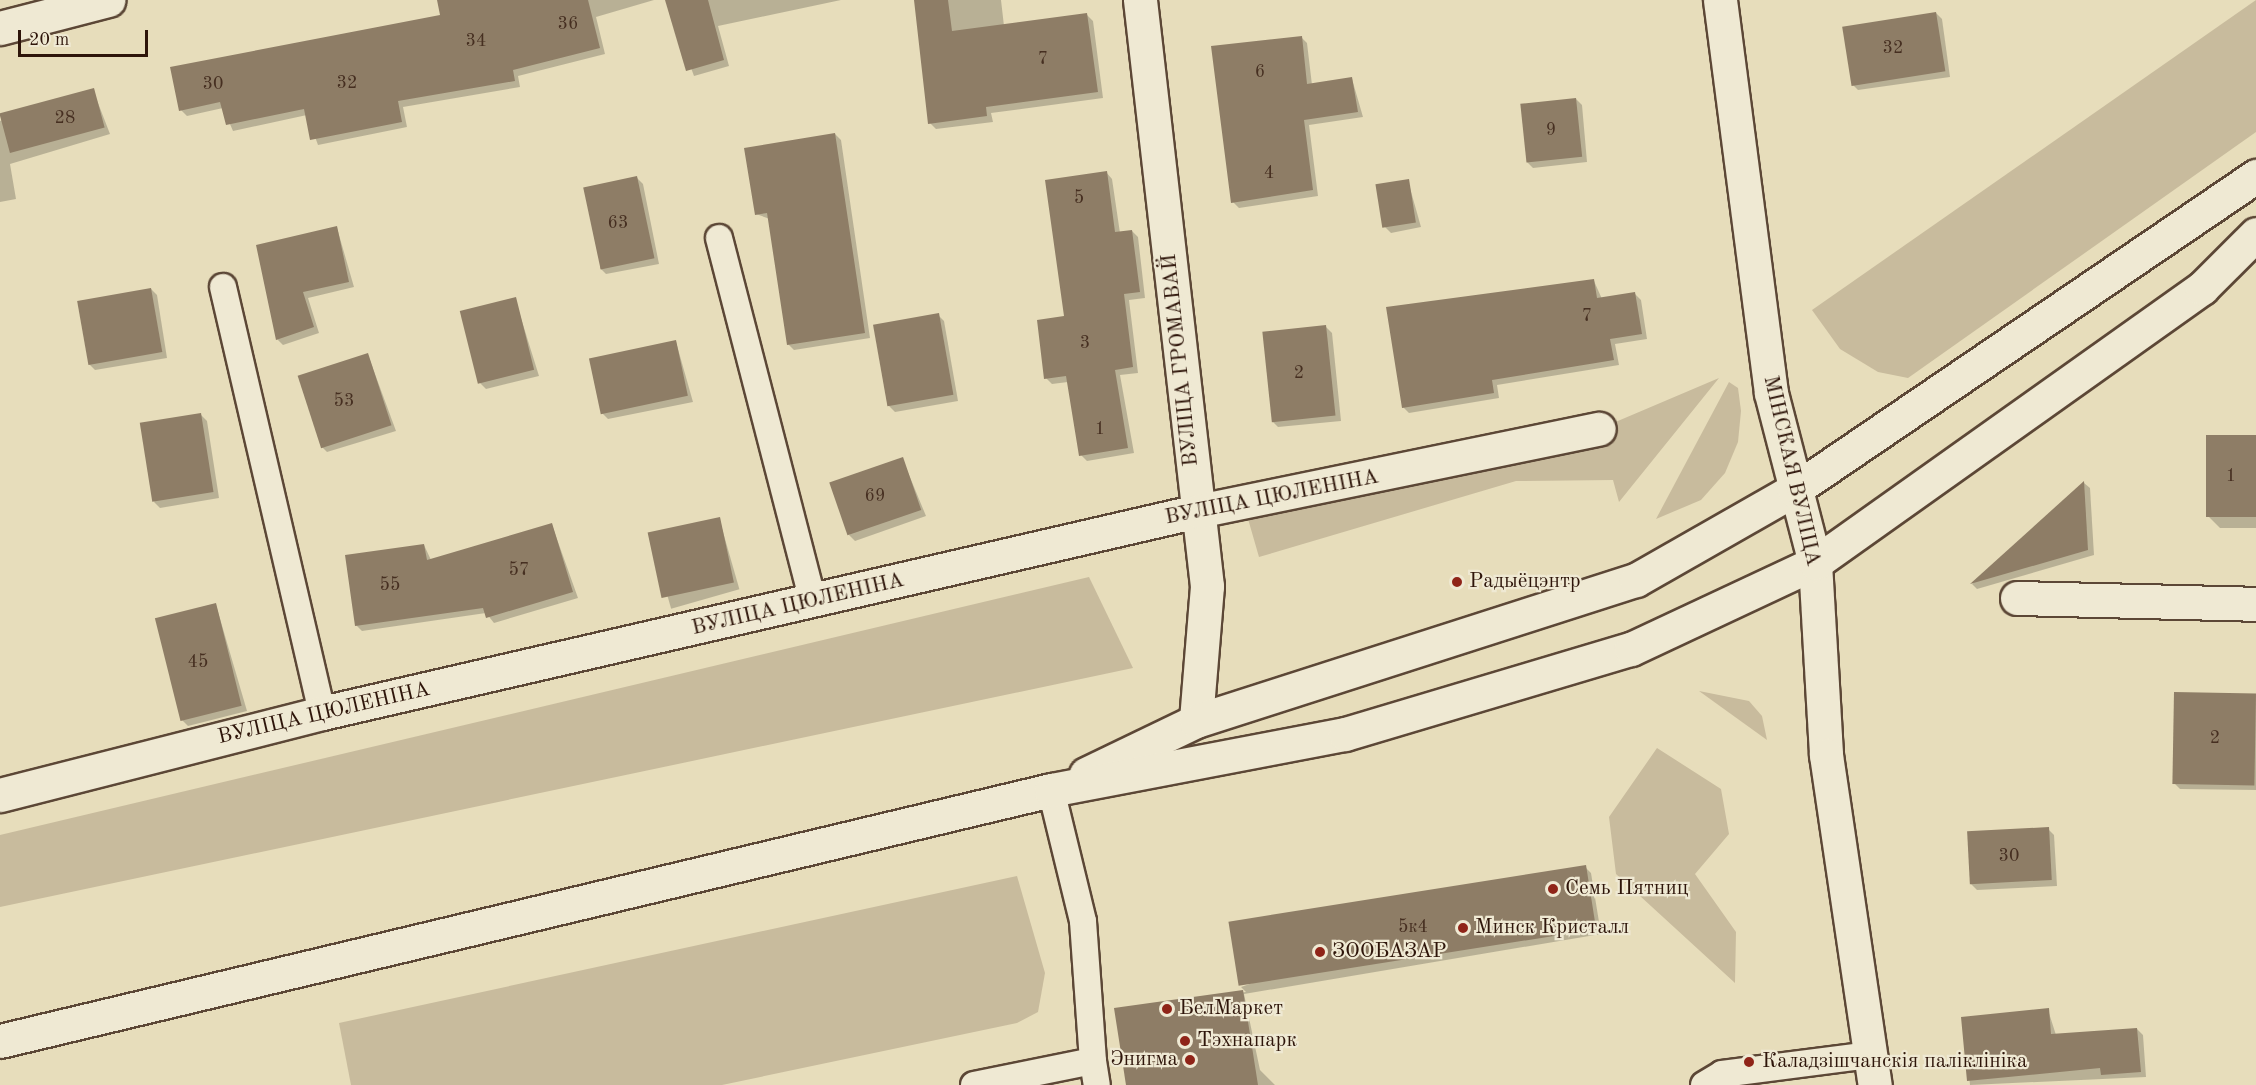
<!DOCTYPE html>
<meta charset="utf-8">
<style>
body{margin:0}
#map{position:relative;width:2256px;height:1085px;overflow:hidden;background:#e7ddbb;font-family:"Old Standard TT",serif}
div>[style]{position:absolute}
.green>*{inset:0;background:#c8bb9d}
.shadow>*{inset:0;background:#0003;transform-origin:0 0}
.building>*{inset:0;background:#8e7d66;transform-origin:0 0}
.roads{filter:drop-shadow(2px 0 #5c4736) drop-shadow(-2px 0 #5c4736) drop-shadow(0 2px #5c4736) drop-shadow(0 -2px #5c4736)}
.service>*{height:26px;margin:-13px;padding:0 13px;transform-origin:13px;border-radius:13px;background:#efe9d3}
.minor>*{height:33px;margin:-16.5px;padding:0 16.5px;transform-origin:16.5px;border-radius:16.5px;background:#efe9d3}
.tertiary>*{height:33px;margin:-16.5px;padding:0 16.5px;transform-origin:16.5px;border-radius:16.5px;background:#efe9d3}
.secondary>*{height:33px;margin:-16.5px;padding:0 16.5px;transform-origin:16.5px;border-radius:16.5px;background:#efe9d3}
.dots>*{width:16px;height:16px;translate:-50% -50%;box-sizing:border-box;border:3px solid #efe9d3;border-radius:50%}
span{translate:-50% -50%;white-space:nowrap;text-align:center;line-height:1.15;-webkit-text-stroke:4.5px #efe9d3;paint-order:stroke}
.number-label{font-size:18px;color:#462f21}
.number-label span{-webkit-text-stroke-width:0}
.street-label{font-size:21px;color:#2e150a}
.poi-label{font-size:21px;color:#2e150a}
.left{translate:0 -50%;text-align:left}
.right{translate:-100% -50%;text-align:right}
.scale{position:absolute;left:18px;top:30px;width:130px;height:27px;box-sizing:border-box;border:3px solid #2e150a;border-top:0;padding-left:8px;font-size:18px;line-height:21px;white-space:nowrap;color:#2e150a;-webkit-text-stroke:4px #efe9d3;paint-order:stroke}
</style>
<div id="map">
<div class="green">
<i style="clip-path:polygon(2256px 0,2256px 132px,1908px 378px,1878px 372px,1840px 349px,1812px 310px)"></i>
<i style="clip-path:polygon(1719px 378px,1619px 502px,1613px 480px,1516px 481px,1259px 557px,1244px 505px,1599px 429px)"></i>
<i style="clip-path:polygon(1729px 382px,1738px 388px,1741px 411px,1738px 442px,1725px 473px,1701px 500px,1656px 519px)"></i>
<i style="clip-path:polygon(1089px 577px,1133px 668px,0 907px,0 835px)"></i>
<i style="clip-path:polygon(1699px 691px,1749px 701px,1762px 716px,1767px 740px)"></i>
<i style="clip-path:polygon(1657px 748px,1721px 789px,1729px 834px,1695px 874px,1736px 932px,1735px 983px,1616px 874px,1609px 817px)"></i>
<i style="clip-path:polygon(1017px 876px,1045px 973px,1038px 1012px,1017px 1023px,722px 1085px,351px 1085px,339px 1023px)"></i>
</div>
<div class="shadow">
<i style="clip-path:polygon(449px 0,654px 0,596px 17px,605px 54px,518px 76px,520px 87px,403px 107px,407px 127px,318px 145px,307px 115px,233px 131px,223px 108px,187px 116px,181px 110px,441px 16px)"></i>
<i style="clip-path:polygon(666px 0,841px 0,718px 26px,729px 66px,694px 76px)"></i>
<i style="clip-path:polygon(915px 0,1001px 0,1004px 26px,1087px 15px,1093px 21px,1103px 98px,991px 113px,993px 122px,936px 129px,930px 123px)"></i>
<i style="clip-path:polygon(1936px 13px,1942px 19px,1950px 77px,1858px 90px,1852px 84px)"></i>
<i style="clip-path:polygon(1301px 37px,1307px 43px,1312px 85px,1352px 79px,1363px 117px,1309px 125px,1318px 196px,1239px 208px,1233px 202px)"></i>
<i style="clip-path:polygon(93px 90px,110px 134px,10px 164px,16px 199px,0 202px,0 121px)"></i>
<i style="clip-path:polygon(1576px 99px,1582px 105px,1587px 162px,1533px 168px,1527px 162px)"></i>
<i style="clip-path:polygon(835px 134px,841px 140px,870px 338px,794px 350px,788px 344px,770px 219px,756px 214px)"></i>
<i style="clip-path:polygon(1106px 172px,1112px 179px,1120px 233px,1132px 231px,1138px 237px,1145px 298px,1129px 300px,1138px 373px,1120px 375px,1134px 453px,1087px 461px,1081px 455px,1068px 382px,1052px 384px,1046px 378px)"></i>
<i style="clip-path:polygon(637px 178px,643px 184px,659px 264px,606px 274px,600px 268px)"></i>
<i style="clip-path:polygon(1408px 181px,1421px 227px,1391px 233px,1385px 227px)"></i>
<i style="clip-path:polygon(337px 228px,354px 287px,308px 298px,319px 333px,283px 345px,277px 339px)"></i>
<i style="clip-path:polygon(1594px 281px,1602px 299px,1635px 294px,1641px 300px,1647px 339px,1615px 344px,1619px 365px,1497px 385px,1499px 398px,1409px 413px,1403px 407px)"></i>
<i style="clip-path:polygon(151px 289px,157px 295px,167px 358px,95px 370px,89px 364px)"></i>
<i style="clip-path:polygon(515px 299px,539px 376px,486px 389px,480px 383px)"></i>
<i style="clip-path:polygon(938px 315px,944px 321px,958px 401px,895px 412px,889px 406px,875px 326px)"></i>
<i style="clip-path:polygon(1326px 327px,1332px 333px,1341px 421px,1278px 427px,1272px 421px)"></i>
<i style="clip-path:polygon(676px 342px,693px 402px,608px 419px,602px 413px)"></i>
<i style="clip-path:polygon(368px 355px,396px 431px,327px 452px,321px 446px)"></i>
<i style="clip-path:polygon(201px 415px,207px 421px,219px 498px,160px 508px,154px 502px)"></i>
<i style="clip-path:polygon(2256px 437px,2256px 528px,2220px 528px,2208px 516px)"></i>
<i style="clip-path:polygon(902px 458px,926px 516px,855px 541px,849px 535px)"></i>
<i style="clip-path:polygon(2084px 483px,2090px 488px,2094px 555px,1977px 589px,1972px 584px)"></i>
<i style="left:719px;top:518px;width:74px;height:71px;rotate:74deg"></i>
<i style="clip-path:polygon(552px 525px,578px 598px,494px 623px,486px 613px,362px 631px,356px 625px,424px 545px,431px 560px)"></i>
<i style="clip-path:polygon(216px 605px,247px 711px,188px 726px,182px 720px)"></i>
<i style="clip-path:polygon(2256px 694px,2256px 790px,2180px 789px,2174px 783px)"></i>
<i style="clip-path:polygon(2048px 829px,2054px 835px,2057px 886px,1977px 890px,1971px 884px)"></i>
<i style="clip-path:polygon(1585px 867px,1591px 873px,1601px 934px,1244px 994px,1260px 1070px,1275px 1085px,1127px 1085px,1116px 1009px,1246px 992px,1241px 987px)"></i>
<i style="clip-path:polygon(2048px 1010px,2056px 1035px,2137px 1029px,2143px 1035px,2146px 1077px,1970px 1085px,1963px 1018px)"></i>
</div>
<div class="building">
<i style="clip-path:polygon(437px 0,588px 0,600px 48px,513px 70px,515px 81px,398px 101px,402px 122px,310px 140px,304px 109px,226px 125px,220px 102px,179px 111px,170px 67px,440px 15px)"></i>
<i style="clip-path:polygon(665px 0,708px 0,724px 60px,686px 71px)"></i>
<i style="clip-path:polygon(914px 0,948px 0,952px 31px,1087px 13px,1098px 92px,986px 107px,987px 116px,928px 124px)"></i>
<i style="left:1936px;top:12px;width:60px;height:95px;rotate:81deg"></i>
<i style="clip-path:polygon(1302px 36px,1307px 84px,1352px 77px,1358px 112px,1304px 120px,1313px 190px,1231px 203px,1211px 46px)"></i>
<i style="left:94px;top:88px;width:41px;height:98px;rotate:75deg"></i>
<i style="left:1576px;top:98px;width:59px;height:56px;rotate:84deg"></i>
<i style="clip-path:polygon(835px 133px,865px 333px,787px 345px,767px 213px,755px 215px,744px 148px)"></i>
<i style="clip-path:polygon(1107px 171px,1115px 232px,1132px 230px,1140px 292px,1124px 294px,1133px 367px,1115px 370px,1128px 448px,1079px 456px,1066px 376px,1044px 379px,1037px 320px,1064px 316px,1045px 180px)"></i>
<i style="left:637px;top:176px;width:84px;height:55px;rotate:78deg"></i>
<i style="left:1409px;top:179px;width:44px;height:34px;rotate:81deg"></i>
<i style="clip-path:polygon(337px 226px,349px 282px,303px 292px,314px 327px,276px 340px,256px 245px)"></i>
<i style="clip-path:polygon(1594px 279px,1597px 298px,1635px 292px,1642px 334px,1610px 339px,1614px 360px,1492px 380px,1494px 393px,1402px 408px,1386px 307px)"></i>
<i style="left:151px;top:288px;width:65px;height:75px;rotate:80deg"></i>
<i style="left:516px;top:297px;width:75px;height:58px;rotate:76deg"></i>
<i style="left:939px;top:313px;width:83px;height:67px;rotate:80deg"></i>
<i style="left:1326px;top:325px;width:91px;height:64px;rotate:84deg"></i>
<i style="left:676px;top:340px;width:57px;height:89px;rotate:78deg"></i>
<i style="left:368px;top:353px;width:76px;height:74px;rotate:72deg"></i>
<i style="left:201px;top:413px;width:80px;height:62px;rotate:81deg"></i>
<i style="left:2206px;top:435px;width:50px;height:82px"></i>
<i style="left:903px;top:457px;width:56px;height:78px;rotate:71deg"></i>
<i style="clip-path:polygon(2084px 481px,2088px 550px,1970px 584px)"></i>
<i style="left:720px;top:517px;width:67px;height:74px;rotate:78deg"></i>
<i style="clip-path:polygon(552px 523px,573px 592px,486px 618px,483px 608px,355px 626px,345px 555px,424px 544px,427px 560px)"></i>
<i style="left:216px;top:603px;width:106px;height:63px;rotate:76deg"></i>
<i style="left:2174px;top:692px;width:82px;height:92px;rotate:1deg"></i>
<i style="left:2049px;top:827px;width:53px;height:82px;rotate:87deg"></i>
<i style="left:1586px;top:865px;width:65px;height:362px;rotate:81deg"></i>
<i style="clip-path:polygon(1243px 990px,1258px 1085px,1126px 1085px,1114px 1008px)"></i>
<i style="clip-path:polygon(2049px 1008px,2051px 1034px,2137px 1028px,2141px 1072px,2101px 1075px,2100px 1068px,1967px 1081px,1961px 1017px)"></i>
</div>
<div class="roads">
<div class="service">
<i style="left:719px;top:238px;width:376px;rotate:75.5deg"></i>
<i style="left:223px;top:287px;width:437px;rotate:76.9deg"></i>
<i style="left:1093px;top:1061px;width:24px;rotate:81deg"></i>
<i style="left:974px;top:1085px;width:121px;rotate:-11.4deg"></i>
<i style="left:1093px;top:1061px;width:140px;rotate:-94.1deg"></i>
<i style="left:1083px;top:921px;width:135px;rotate:-103.7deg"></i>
<i style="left:1704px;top:1085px;width:21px;rotate:-31deg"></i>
<i style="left:1722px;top:1074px;width:150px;rotate:-7.3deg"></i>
</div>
<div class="minor">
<i style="left:1140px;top:0;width:590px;rotate:83.48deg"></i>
<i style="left:1207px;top:586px;width:135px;rotate:94.7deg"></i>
<i style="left:0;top:28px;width:112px;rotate:-14.5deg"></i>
<i style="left:2017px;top:598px;width:239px;rotate:1.4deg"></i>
<i style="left:0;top:795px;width:332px;rotate:-14.3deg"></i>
<i style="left:322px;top:713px;width:899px;rotate:-12.99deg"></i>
<i style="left:1198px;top:511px;width:409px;rotate:-11.6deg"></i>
</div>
<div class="tertiary">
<i style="left:1815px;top:563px;width:192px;rotate:86.7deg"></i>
<i style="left:1826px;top:755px;width:334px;rotate:81.6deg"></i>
</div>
<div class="secondary">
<i style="left:1720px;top:0;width:396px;rotate:82.6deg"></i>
<i style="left:1771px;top:393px;width:176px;rotate:75.5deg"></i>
<i style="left:1086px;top:774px;width:122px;rotate:-25.7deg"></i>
<i style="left:1196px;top:721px;width:462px;rotate:-17.8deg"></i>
<i style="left:1636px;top:580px;width:182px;rotate:-29.7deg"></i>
<i style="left:1794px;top:490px;width:559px;rotate:-34.2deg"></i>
<i style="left:0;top:1041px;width:1081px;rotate:-13.43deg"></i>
<i style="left:1051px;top:790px;width:299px;rotate:-10.8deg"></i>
<i style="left:1345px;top:734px;width:298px;rotate:-16.6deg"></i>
<i style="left:1631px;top:649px;width:203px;rotate:-25.1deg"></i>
<i style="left:1815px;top:563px;width:475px;rotate:-35.4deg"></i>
<i style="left:2202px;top:288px;width:76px;rotate:-45deg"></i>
</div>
</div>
<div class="dots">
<i style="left:1457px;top:582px;background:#8f2418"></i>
<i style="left:1553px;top:889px;background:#8f2418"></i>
<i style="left:1463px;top:928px;background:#8f2418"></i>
<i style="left:1320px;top:952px;background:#8f2418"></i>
<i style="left:1167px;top:1009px;background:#8f2418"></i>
<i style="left:1185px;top:1041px;background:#8f2418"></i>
<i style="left:1190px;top:1060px;background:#8f2418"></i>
<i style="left:1749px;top:1062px;background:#8f2418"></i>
</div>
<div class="number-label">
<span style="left:568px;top:24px">36</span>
<span style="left:476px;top:41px">34</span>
<span style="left:1893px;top:48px">32</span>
<span style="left:1043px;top:59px">7</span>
<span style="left:1260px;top:72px">6</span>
<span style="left:347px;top:83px">32</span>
<span style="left:213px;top:84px">30</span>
<span style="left:65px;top:118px">28</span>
<span style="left:1551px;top:130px">9</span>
<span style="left:1269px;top:173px">4</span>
<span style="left:1079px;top:198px">5</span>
<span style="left:618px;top:223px">63</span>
<span style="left:1587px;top:316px">7</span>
<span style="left:1085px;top:343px">3</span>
<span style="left:1299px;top:373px">2</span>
<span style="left:344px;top:401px">53</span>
<span style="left:1100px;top:429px">1</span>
<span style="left:2231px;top:476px">1</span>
<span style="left:875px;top:496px">69</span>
<span style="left:519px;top:570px">57</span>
<span style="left:390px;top:585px">55</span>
<span style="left:198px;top:662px">45</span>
<span style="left:2215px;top:738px">2</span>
<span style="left:2009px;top:856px">30</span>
<span style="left:1413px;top:927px">5к4</span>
</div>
<div class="street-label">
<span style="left:1181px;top:360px;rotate:-96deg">ВУЛІЦА ГРОМАВАЙ</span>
<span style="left:1791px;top:471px;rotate:77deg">МІНСКАЯ ВУЛІЦА</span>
<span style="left:1272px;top:498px;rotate:-11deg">ВУЛІЦА ЦЮЛЕНІНА</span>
<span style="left:798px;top:605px;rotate:-13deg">ВУЛІЦА ЦЮЛЕНІНА</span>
<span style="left:324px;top:714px;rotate:-13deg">ВУЛІЦА ЦЮЛЕНІНА</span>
</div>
<div class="poi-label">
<span class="left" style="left:1469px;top:582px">Радыёцэнтр</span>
<span class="left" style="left:1565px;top:889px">Семь Пятниц</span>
<span class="left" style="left:1475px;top:928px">Минск Кристалл</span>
<span class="left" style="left:1332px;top:952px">ЗООБАЗАР</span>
<span class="left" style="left:1179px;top:1009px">БелМаркет</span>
<span class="left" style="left:1197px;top:1041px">Тэхнапарк</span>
<span class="right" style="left:1178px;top:1060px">Энигма</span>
<span class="left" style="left:1762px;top:1062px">Каладзішчанскія паліклініка</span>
</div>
<div class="scale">20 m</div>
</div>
